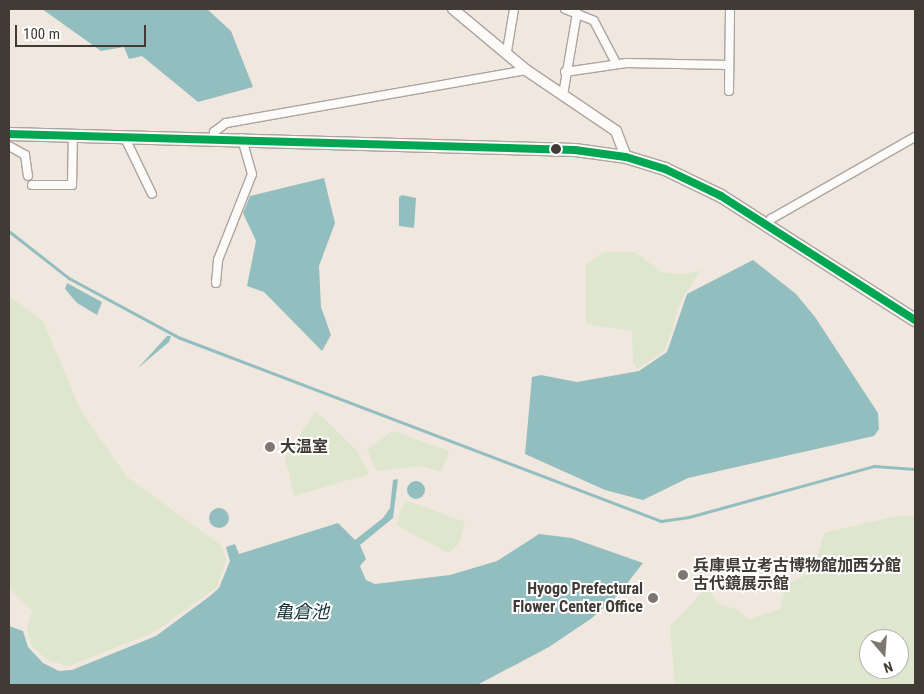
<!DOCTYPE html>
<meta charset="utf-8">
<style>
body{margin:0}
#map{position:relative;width:924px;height:694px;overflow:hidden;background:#f0e7df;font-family:"Roboto Condensed","Noto Sans JP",sans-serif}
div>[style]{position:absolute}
.green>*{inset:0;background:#dee6cd}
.water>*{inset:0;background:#93bec0}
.round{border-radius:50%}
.stream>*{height:2.5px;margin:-1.25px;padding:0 1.25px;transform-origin:1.25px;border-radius:1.25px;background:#93bec0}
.roads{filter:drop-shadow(1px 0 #aba49e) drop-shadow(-1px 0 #aba49e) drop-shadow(0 1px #aba49e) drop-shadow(0 -1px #aba49e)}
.minor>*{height:8px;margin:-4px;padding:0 4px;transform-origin:4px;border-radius:4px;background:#fdfbfa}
.tertiary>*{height:10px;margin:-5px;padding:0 5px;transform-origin:5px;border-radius:5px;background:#fdfbfa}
.primary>*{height:12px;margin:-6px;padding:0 6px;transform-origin:6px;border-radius:6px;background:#fdfbfa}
.bus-1>*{height:8px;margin:-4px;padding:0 4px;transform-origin:4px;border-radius:4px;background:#00a651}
.dots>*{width:14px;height:14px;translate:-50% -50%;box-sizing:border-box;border:2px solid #fff;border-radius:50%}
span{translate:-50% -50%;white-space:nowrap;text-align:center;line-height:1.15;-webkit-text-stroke:4px #fff;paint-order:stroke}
.poi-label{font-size:16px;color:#413b35;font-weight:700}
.left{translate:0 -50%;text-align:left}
.right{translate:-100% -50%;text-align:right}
.water-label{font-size:18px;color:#133437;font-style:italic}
.frame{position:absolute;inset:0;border:10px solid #413b35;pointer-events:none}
.north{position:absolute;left:859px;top:629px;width:50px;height:50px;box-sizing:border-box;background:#fff;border:1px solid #b3b1ae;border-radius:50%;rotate:162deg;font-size:14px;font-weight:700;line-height:20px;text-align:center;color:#413b35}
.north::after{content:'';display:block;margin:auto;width:18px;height:22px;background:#7e7770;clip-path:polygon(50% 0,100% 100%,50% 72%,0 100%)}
.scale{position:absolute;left:15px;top:25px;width:131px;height:22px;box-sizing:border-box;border:2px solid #413b35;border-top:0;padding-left:6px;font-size:15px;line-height:18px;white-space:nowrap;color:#413b35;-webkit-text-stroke:4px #fff;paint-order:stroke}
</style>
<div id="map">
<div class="green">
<i style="clip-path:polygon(604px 252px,635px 252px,663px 273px,687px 274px,701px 270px,681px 300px,665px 350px,637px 369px,633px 362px,632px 331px,586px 324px,586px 264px)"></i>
<i style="clip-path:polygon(9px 296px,43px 321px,81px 411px,127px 477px,222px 546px,226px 560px,217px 587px,154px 632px,69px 666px,47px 660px,31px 645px,27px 629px,32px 611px,9px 588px)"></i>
<i style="clip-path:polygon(316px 411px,357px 451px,369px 474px,294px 496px,285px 457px)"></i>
<i style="clip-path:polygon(393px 431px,449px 451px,441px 472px,422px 466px,376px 471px,367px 449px)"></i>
<i style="clip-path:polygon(405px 500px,465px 522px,459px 544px,448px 553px,396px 525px)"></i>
<i style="clip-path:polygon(evenodd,897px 516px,915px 516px,915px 685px,675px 685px,670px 627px,707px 587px,717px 603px,738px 610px,749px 619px,780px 609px,786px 584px,813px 572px,824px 533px,897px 516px,869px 639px,899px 639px,899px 669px,869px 669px,869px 639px)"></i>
</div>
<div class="water">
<i style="clip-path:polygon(42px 9px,207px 9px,231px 31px,253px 87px,198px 102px,142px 56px,129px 59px,124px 47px,101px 51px)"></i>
<i style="clip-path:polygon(324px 178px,335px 223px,319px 266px,321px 307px,331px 335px,322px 351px,264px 292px,247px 286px,256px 241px,243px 213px,250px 196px)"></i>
<i style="clip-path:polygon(402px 195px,416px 198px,414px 228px,399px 226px,399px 197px)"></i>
<i style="clip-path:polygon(753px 260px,796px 294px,815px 317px,878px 413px,879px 429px,874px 436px,688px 478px,643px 500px,605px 490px,525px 454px,532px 377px,541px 375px,577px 382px,639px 371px,667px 352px,687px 294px)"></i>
<i style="clip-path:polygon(67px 283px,102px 302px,97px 315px,77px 303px,65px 289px)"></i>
<i style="clip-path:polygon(167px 336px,171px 336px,169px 342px,138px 368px)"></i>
<i style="clip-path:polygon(398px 479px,393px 518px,360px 545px,366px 559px,360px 566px,366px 580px,375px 584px,450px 575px,497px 561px,539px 534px,572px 538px,643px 563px,618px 595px,592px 618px,549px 647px,477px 685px,9px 685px,9px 626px,23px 631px,28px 647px,43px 663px,59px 671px,72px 670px,156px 636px,210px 596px,219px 588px,230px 561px,226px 547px,235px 544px,239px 554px,338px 523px,355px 540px,383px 518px,390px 508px,393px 480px)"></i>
<i class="round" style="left:407px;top:481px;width:18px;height:18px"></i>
<i class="round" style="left:209px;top:508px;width:20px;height:20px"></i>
</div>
<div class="stream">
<i style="left:9px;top:231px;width:76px;rotate:38.1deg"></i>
<i style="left:69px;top:278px;width:124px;rotate:28.4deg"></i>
<i style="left:178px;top:337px;width:517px;rotate:20.85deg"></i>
<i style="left:661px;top:521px;width:28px;rotate:-8deg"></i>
<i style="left:689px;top:517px;width:192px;rotate:-15.4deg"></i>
<i style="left:874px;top:466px;width:41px;rotate:4.2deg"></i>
</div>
<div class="roads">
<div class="minor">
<i style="left:565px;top:9px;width:31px;rotate:22deg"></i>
<i style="left:594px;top:21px;width:47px;rotate:62.4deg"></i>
<i style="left:507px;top:51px;width:43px;rotate:-80.5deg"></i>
<i style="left:565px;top:72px;width:62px;rotate:-8.4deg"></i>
<i style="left:626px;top:63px;width:103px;rotate:1.1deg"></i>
<i style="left:729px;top:91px;width:82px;rotate:-89.3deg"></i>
<i style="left:563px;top:95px;width:83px;rotate:-80.3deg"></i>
<i style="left:124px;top:136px;width:64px;rotate:64.2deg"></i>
<i style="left:214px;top:139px;width:7px;rotate:-90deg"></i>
<i style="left:214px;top:132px;width:15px;rotate:-37deg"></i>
<i style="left:226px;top:123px;width:305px;rotate:-10deg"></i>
<i style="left:9px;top:146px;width:18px;rotate:29deg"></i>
<i style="left:25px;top:155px;width:21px;rotate:82deg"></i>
<i style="left:32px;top:185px;width:40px"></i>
<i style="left:72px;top:185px;width:51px;rotate:-88.9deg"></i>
<i style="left:768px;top:225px;width:7px;rotate:-63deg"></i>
<i style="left:771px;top:219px;width:166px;rotate:-29.7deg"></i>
<i style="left:216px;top:283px;width:23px;rotate:-85deg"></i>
<i style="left:218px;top:260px;width:92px;rotate:-68.4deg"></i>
<i style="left:252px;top:174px;width:37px;rotate:-106deg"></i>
</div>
<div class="tertiary">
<i style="left:453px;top:9px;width:95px;rotate:39.9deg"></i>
<i style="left:526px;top:70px;width:109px;rotate:34.1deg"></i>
<i style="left:616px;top:131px;width:28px;rotate:69deg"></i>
</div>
<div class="primary">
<i style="left:9px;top:134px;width:566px;rotate:1.62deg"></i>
<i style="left:575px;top:150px;width:51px;rotate:7.8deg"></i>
<i style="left:626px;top:157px;width:41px;rotate:17.1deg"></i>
<i style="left:665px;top:169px;width:62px;rotate:25.7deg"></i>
<i style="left:721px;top:196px;width:230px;rotate:32.6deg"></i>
</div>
</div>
<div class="bus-1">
<i style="left:9px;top:134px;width:566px;rotate:1.62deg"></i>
<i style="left:575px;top:150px;width:51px;rotate:7.8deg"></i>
<i style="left:626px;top:157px;width:41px;rotate:17.1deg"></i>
<i style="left:665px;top:169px;width:62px;rotate:25.7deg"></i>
<i style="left:721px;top:196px;width:230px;rotate:32.6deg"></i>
</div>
<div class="dots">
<i style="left:556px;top:149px;background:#413b35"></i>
<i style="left:270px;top:447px;background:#7e7770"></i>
<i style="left:683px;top:575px;background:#7e7770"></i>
<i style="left:653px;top:598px;background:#7e7770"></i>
</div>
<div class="poi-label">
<span class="left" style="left:280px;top:447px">大温室</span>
<span class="left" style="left:693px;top:575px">兵庫県立考古博物館加西分館<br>古代鏡展示館</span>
<span class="right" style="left:643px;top:598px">Hyogo Prefectural<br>Flower Center Office</span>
</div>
<div class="water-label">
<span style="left:302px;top:612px">亀倉池</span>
</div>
<div class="frame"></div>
<div class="north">N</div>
<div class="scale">100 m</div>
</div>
